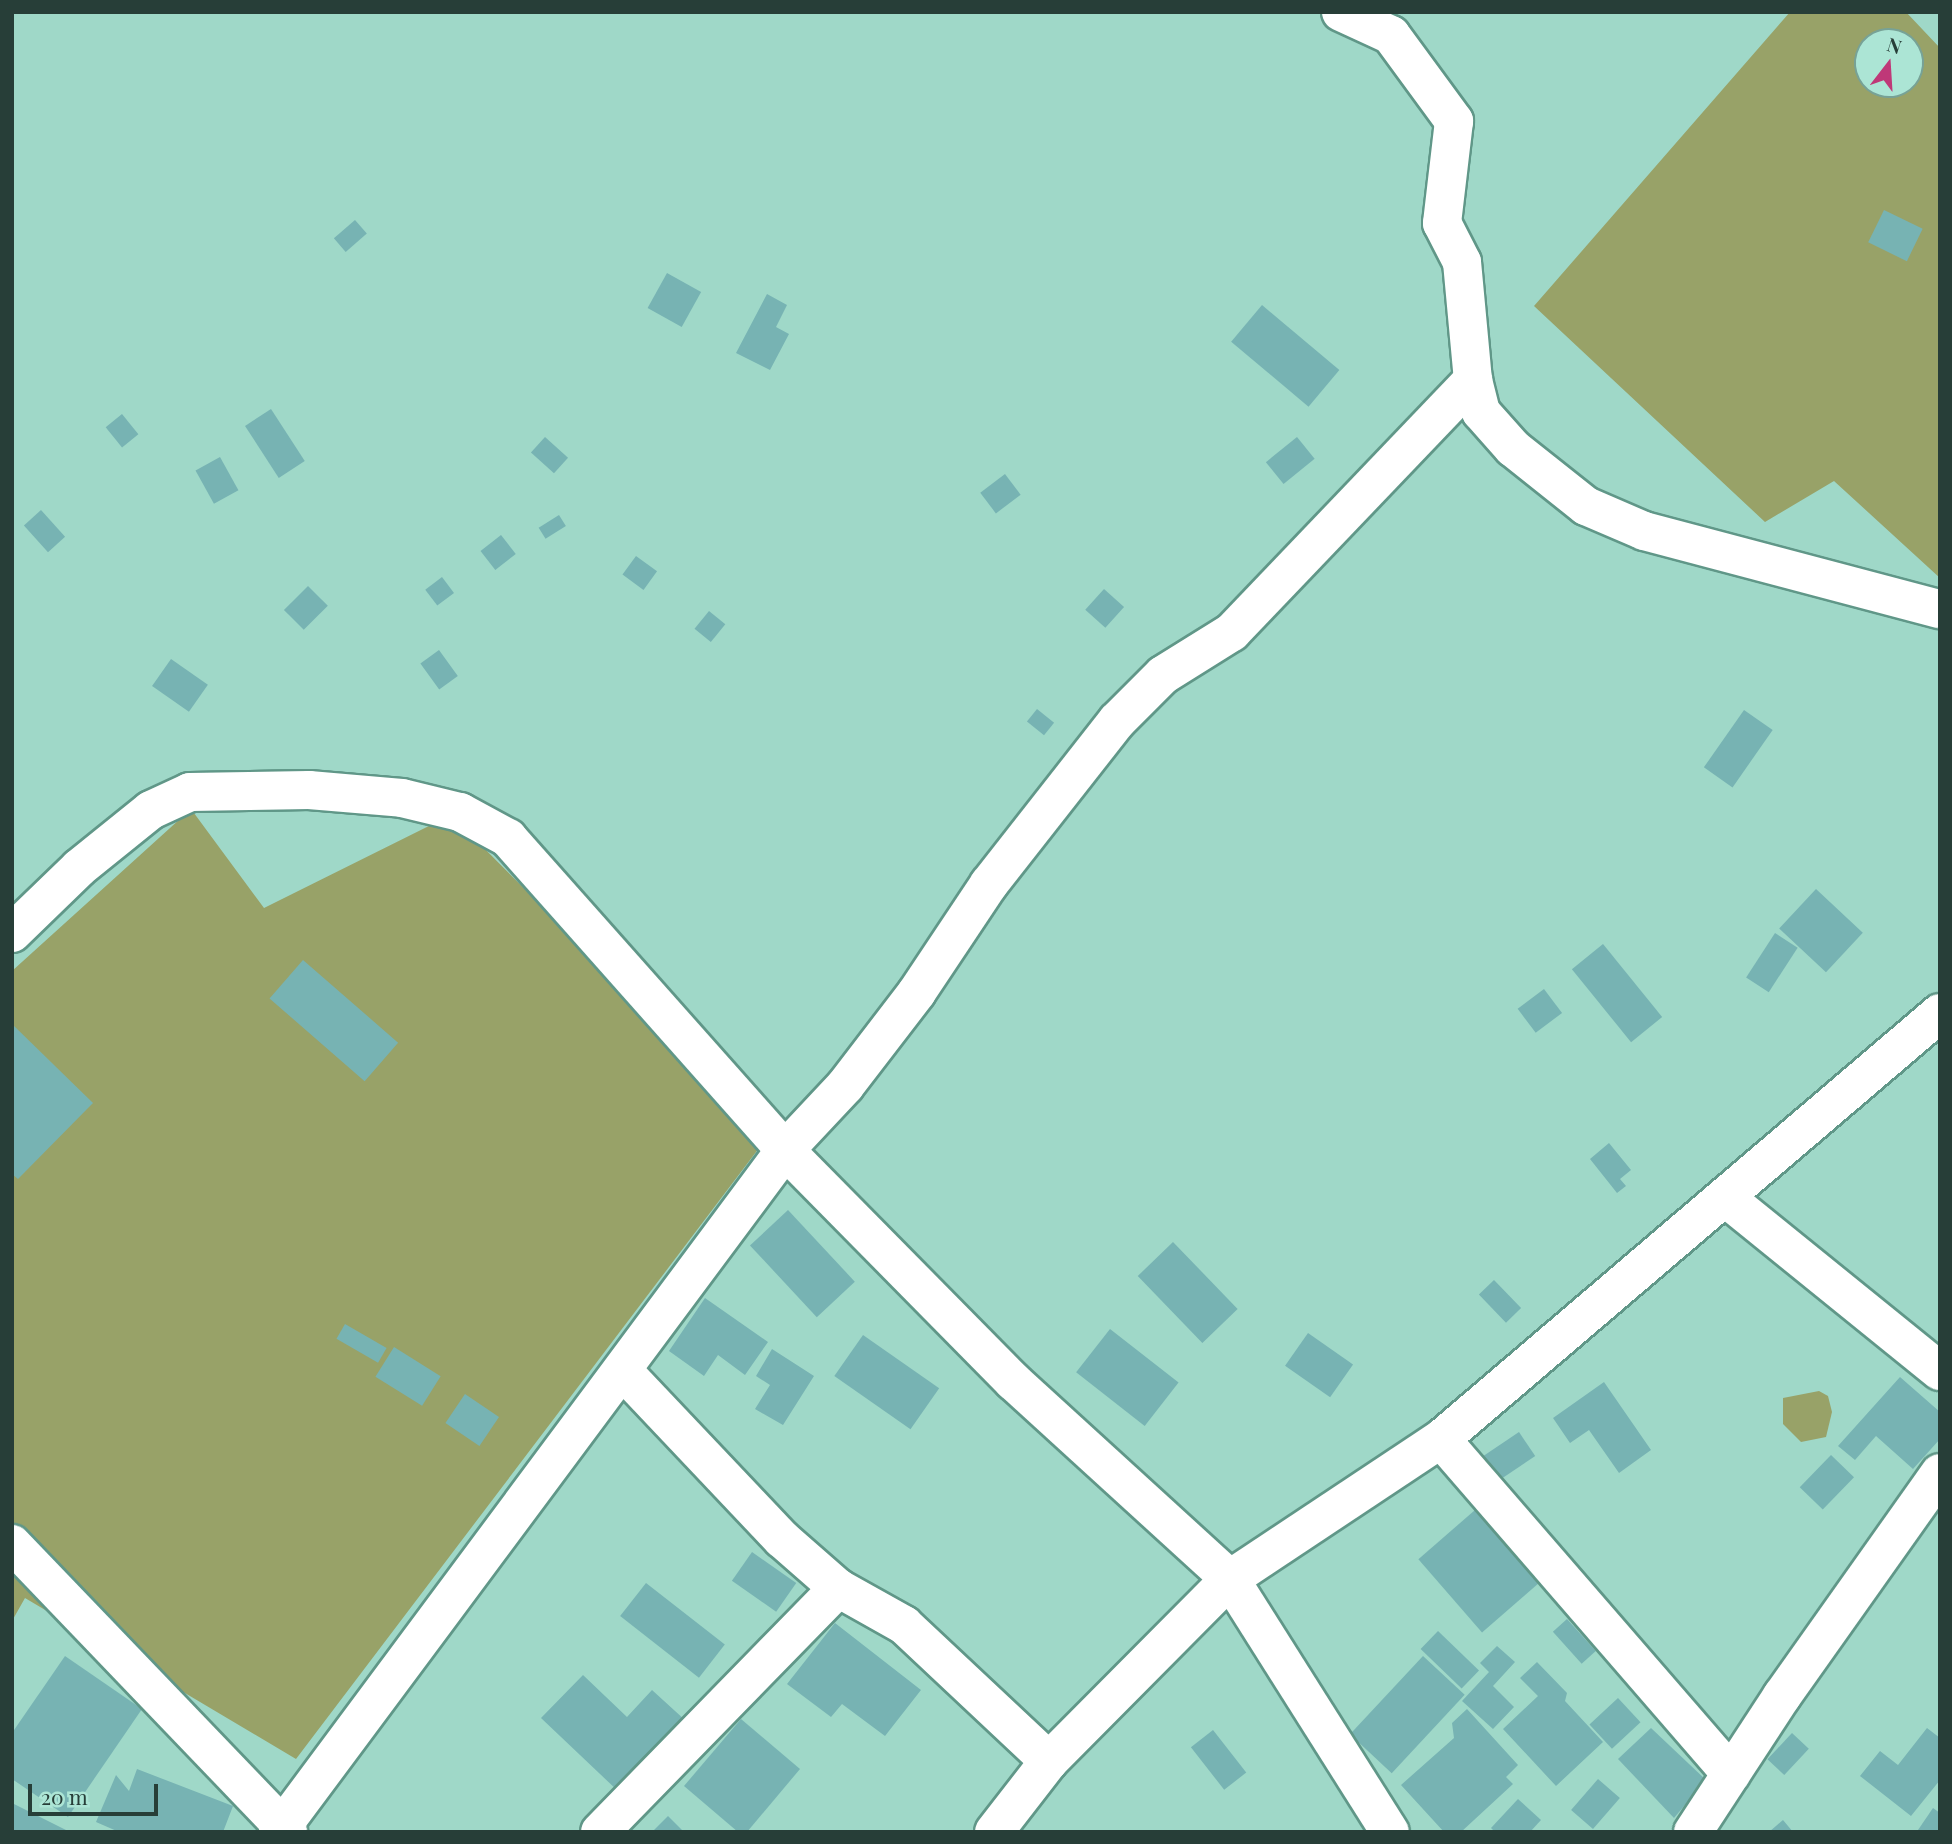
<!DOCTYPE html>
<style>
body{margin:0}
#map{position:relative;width:1952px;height:1844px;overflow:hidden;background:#9fd8c8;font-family:"Playfair Display",serif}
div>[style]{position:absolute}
.green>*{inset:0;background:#98a268}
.building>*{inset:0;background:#77b3b3;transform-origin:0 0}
.roads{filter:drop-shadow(2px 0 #609788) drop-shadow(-2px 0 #609788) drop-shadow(0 2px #609788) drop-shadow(0 -2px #609788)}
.street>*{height:38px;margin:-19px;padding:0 19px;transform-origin:19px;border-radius:19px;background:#fff}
span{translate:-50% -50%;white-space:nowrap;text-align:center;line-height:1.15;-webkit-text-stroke:7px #ace5d5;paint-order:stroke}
.frame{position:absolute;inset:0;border:14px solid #273e38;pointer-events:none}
.north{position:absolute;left:1854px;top:28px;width:70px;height:70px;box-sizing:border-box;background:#ace5d5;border:2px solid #77a296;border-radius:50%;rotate:17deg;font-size:19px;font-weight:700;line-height:28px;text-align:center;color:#273e38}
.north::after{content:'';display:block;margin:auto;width:24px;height:32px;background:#bf3878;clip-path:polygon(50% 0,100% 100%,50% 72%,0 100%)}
.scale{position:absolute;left:28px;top:1784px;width:130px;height:32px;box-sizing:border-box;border:4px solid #273e38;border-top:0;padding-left:9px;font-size:21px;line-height:24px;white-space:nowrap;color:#273e38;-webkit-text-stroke:5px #ace5d5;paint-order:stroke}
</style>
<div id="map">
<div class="green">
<i style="clip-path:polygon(evenodd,1790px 12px,1906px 12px,1940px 48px,1940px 578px,1834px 481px,1765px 522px,1534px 306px,1790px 12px,1868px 42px,1910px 42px,1910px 84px,1868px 84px,1868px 42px)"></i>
<i style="clip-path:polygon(191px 809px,264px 908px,451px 815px,769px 1135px,296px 1759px,25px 1598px,12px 1621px,12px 971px)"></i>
<i style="clip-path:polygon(1819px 1391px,1828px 1396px,1832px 1412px,1826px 1437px,1801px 1442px,1783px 1424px,1783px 1398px)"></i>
</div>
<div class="building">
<i style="left:1884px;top:210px;width:43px;height:36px;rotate:26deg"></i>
<i style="left:355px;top:220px;width:18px;height:28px;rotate:49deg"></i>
<i style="left:667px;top:273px;width:39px;height:40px;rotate:29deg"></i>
<i style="clip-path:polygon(767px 294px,787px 305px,776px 327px,789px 334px,770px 370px,736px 353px)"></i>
<i style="left:1262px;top:305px;width:101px;height:48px;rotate:40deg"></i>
<i style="left:271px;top:409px;width:62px;height:31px;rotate:57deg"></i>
<i style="left:122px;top:414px;width:26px;height:21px;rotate:51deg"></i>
<i style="left:545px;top:437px;width:31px;height:21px;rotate:42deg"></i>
<i style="left:1297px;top:437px;width:28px;height:40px;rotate:51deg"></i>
<i style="left:220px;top:457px;width:38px;height:28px;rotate:61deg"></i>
<i style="left:1005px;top:474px;width:26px;height:31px;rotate:53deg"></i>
<i style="left:41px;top:510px;width:36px;height:23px;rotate:48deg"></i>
<i style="left:559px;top:515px;width:13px;height:24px;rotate:58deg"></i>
<i style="left:501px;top:535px;width:24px;height:26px;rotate:52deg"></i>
<i style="left:636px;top:556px;width:26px;height:23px;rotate:36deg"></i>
<i style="left:442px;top:577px;width:20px;height:21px;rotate:53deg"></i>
<i style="left:308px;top:586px;width:28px;height:34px;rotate:45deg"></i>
<i style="left:1104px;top:589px;width:27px;height:28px;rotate:42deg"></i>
<i style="left:709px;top:611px;width:21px;height:23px;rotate:39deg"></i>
<i style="left:439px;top:650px;width:32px;height:23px;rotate:54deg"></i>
<i style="left:171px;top:659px;width:45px;height:33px;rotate:35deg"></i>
<i style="left:1037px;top:709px;width:22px;height:16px;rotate:39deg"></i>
<i style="left:1744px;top:710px;width:35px;height:70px;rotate:35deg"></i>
<i style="left:1816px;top:889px;width:64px;height:54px;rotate:43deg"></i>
<i style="left:1775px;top:933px;width:27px;height:53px;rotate:33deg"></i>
<i style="left:1603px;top:944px;width:94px;height:40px;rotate:51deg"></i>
<i style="left:303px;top:960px;width:126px;height:51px;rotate:41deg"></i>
<i style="left:1544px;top:989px;width:30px;height:33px;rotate:53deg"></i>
<i style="clip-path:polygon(12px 1024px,93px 1103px,18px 1179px,12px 1174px)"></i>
<i style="clip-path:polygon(1609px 1143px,1631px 1170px,1620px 1179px,1626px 1186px,1617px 1193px,1590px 1159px)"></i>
<i style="left:788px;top:1210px;width:98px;height:52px;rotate:47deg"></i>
<i style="left:1173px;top:1242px;width:93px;height:49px;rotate:46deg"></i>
<i style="left:1494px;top:1280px;width:39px;height:21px;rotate:46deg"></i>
<i style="clip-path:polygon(705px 1298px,768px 1342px,745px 1375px,718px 1355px,704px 1376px,669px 1351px)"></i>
<i style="left:345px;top:1324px;width:48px;height:17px;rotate:30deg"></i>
<i style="left:1110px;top:1329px;width:87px;height:55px;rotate:38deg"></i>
<i style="left:1308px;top:1333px;width:55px;height:40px;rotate:35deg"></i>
<i style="left:863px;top:1335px;width:93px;height:50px;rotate:35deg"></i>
<i style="left:394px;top:1347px;width:55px;height:35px;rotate:32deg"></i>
<i style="clip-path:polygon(772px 1349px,814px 1376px,783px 1425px,755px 1409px,770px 1385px,756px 1376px)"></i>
<i style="clip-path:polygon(1900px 1377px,1940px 1412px,1940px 1439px,1913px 1469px,1876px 1436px,1855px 1460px,1838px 1446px)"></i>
<i style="clip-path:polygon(1604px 1382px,1651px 1450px,1619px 1473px,1589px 1430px,1570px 1443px,1553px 1418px)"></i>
<i style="left:465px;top:1394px;width:41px;height:35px;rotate:34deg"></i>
<i style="left:1519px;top:1432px;width:29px;height:43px;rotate:56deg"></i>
<i style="left:1831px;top:1455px;width:32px;height:45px;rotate:44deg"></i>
<i style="left:1475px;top:1510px;width:97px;height:75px;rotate:49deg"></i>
<i style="left:752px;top:1552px;width:54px;height:35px;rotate:35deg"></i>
<i style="left:646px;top:1583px;width:100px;height:42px;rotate:38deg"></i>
<i style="left:1567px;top:1619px;width:43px;height:19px;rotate:48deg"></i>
<i style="clip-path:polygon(835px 1623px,921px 1690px,885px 1736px,842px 1704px,831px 1717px,787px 1684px)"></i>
<i style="left:1438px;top:1631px;width:57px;height:25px;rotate:44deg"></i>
<i style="clip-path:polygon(1497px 1646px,1515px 1662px,1493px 1686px,1514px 1707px,1493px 1729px,1462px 1701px,1489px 1672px,1480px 1663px)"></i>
<i style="clip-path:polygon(65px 1656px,142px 1709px,68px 1817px,12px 1779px,12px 1733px)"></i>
<i style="left:1423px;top:1656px;width:57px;height:107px;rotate:43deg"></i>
<i style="clip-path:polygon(1537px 1662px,1567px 1693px,1565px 1701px,1603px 1742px,1556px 1786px,1503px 1729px,1538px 1696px,1520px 1678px)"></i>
<i style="clip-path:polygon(583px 1675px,627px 1717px,652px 1690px,686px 1721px,619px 1792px,541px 1718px)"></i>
<i style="left:1618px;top:1698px;width:33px;height:39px;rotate:47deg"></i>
<i style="clip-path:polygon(1467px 1709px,1518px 1765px,1506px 1777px,1513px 1784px,1461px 1832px,1444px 1832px,1401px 1785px,1454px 1738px,1452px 1723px)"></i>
<i style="clip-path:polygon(741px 1719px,800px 1769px,747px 1832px,738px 1832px,684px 1786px)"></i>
<i style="clip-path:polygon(1651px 1728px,1706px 1780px,1674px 1818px,1618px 1759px)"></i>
<i style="clip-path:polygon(1927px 1728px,1940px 1738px,1940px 1780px,1911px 1816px,1860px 1776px,1880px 1751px,1898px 1765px)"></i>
<i style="left:1213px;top:1730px;width:54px;height:28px;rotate:52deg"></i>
<i style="left:1792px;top:1733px;width:23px;height:36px;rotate:43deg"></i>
<i style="clip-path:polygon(137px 1769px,233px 1806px,223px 1832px,119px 1832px,96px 1822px,116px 1775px,129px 1791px)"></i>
<i style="left:1598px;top:1779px;width:29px;height:41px;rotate:41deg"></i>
<i style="clip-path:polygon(1518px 1799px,1541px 1820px,1530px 1832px,1495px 1832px,1491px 1828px)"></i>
<i style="clip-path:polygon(12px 1803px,70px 1832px,12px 1832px)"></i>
<i style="clip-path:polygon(1933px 1808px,1940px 1813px,1940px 1832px,1921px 1832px,1918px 1830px)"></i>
<i style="clip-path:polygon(668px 1816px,684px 1832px,652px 1832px)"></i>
<i style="clip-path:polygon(1783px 1820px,1793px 1832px,1769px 1832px)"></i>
</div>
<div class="roads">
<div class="street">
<i style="left:1341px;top:12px;width:55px;rotate:24.7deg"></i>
<i style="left:1391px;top:35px;width:107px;rotate:53.8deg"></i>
<i style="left:1454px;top:121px;width:103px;rotate:96.7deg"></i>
<i style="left:1442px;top:223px;width:44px;rotate:62.9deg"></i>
<i style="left:1462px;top:262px;width:119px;rotate:84.7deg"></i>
<i style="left:1473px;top:380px;width:33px;rotate:76deg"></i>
<i style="left:1481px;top:412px;width:48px;rotate:48.4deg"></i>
<i style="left:1513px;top:448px;width:93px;rotate:38.5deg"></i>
<i style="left:1586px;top:506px;width:63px;rotate:23.3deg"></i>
<i style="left:1644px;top:531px;width:306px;rotate:14.8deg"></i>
<i style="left:12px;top:933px;width:93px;rotate:-44.1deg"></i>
<i style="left:79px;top:868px;width:92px;rotate:-38.9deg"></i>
<i style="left:151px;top:810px;width:43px;rotate:-24.8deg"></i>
<i style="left:190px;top:792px;width:119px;rotate:-1deg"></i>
<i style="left:309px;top:790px;width:93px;rotate:4.9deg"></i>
<i style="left:402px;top:798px;width:60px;rotate:13.6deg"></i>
<i style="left:460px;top:812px;width:55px;rotate:28.4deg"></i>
<i style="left:508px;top:838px;width:417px;rotate:48.4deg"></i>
<i style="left:785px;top:1150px;width:325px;rotate:45.4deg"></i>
<i style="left:1013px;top:1381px;width:294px;rotate:42.4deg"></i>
<i style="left:1230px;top:1579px;width:299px;rotate:57.7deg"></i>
<i style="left:1726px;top:1198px;width:275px;rotate:39deg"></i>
<i style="left:623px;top:1371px;width:231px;rotate:46.6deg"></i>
<i style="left:782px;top:1539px;width:74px;rotate:41.2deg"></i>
<i style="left:838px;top:1588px;width:76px;rotate:29.3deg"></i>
<i style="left:904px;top:1625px;width:199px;rotate:43.2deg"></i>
<i style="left:1441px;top:1439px;width:443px;rotate:49.1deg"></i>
<i style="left:12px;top:1544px;width:399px;rotate:46.2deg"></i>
<i style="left:278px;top:1832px;width:850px;rotate:-53.37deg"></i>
<i style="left:785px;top:1150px;width:88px;rotate:-46.8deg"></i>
<i style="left:845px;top:1086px;width:118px;rotate:-52.5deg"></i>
<i style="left:917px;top:992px;width:130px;rotate:-56.3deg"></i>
<i style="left:989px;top:884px;width:207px;rotate:-51.9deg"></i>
<i style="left:1117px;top:721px;width:65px;rotate:-45deg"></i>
<i style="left:1163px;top:675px;width:81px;rotate:-31.9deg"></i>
<i style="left:1232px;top:632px;width:349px;rotate:-46.3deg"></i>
<i style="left:600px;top:1832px;width:341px;rotate:-45.7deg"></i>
<i style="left:994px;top:1832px;width:90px;rotate:-52.2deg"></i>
<i style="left:1049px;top:1761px;width:257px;rotate:-45.2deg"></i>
<i style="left:1230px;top:1579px;width:253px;rotate:-33.6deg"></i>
<i style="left:1441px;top:1439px;width:656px;rotate:-40.49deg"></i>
<i style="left:1693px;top:1832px;width:163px;rotate:-56.8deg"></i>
<i style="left:1782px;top:1696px;width:273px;rotate:-54.7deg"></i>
</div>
</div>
<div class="frame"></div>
<div class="north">N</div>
<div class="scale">20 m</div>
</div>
